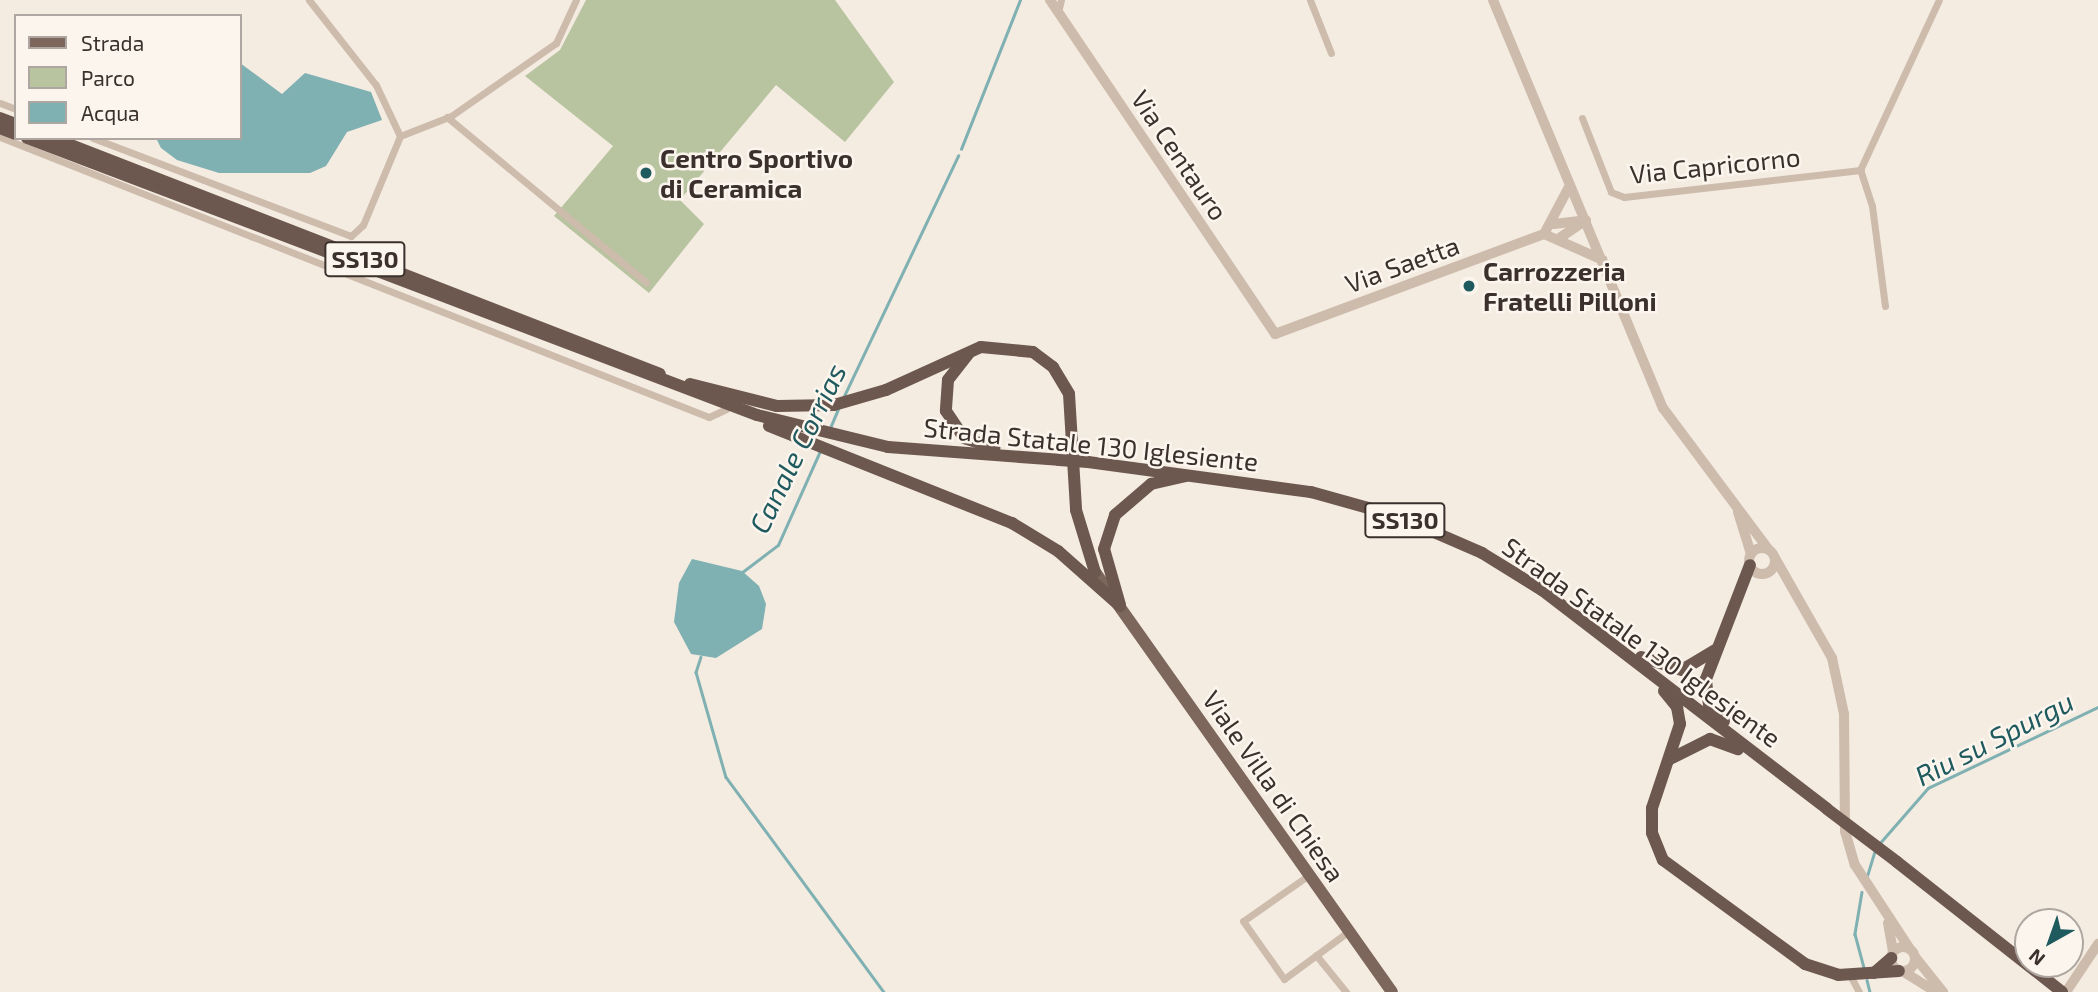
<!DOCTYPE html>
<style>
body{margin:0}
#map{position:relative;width:2098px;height:992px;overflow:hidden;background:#f4ebe1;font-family:"Exo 2",sans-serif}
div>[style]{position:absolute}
.green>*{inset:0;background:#b8c4a0}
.water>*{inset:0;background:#7fb0b2}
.stream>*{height:2.5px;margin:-1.25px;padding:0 1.25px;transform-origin:1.25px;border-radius:1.25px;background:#7fb0b2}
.minor>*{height:7px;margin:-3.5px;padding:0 3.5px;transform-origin:3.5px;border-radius:3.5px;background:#cdbbac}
.tertiary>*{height:10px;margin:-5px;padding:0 5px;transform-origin:5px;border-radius:5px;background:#cdbbac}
.tertiary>.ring{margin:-5px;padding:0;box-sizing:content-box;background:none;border:10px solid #cdbbac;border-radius:50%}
.primary>*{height:12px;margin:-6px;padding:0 6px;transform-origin:6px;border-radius:6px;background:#7d675c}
.trunk>*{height:12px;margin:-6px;padding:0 6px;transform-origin:6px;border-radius:6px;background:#6c584f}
.trunk-bridge>*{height:12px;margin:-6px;padding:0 6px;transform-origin:6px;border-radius:6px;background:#6c584f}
.dots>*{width:19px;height:19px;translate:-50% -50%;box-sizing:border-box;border:4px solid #fbf5ee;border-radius:50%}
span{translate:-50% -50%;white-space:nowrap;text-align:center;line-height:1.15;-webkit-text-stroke:5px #fbf5ee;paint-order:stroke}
.shield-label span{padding:2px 5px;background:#fbf5ee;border:2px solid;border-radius:5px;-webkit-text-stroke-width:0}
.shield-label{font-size:24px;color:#3b302b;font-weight:700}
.street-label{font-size:26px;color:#3b302b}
.poi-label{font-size:26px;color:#3b302b;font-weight:700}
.left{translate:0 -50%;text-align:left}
.water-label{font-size:28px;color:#1f5a5e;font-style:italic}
.legend{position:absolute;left:14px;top:14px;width:228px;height:126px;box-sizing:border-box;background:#fbf5ee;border:2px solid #aea6a0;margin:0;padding:9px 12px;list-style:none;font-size:21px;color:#3b302b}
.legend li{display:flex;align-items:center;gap:14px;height:35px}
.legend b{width:35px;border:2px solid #aea6a0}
.north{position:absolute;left:2014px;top:908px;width:70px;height:70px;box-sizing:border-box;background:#fbf5ee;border:2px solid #aea6a0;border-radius:50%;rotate:220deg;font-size:19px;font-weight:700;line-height:28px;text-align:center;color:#3b302b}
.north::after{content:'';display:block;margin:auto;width:24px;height:32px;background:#1f5a5e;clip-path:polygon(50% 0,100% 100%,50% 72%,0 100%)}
</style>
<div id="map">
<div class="green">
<i style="clip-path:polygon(586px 0,835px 0,894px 82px,845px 142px,776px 85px,680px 200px,704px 224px,649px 293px,554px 216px,613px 146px,525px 76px,560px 50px)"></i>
</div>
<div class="water">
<i style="clip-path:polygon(240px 63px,282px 94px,305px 73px,371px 92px,382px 120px,347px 132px,326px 166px,310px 173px,219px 173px,177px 160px,161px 148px,156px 138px,240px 138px)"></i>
<i style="clip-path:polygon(692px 559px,742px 571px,759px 586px,766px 604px,762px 629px,716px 658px,691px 654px,674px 622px,679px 583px)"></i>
</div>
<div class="stream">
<i style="left:961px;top:149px;width:160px;rotate:-68.4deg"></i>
<i style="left:844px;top:396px;width:266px;rotate:-64.6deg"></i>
<i style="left:830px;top:428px;width:21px;rotate:-67deg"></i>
<i style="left:741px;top:573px;width:46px;rotate:-37.1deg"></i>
<i style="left:778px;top:545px;width:103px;rotate:-65.9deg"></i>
<i style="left:701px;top:657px;width:16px;rotate:108deg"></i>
<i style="left:696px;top:672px;width:109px;rotate:74.1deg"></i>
<i style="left:726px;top:777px;width:267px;rotate:53.7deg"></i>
<i style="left:1879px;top:844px;width:74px;rotate:-48.8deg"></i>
<i style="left:1928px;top:788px;width:188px;rotate:-25.5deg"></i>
<i style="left:1867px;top:876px;width:28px;rotate:-73deg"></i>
<i style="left:1862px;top:892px;width:43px;rotate:99.5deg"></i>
<i style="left:1855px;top:934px;width:35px;rotate:75deg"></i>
<i style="left:1867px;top:980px;width:12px;rotate:76deg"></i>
</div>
<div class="minor">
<i style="left:309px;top:0;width:108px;rotate:51.8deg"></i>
<i style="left:376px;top:85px;width:56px;rotate:64.8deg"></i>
<i style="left:1310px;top:0;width:57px;rotate:68.4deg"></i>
<i style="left:1058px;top:12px;width:12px;rotate:-76deg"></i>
<i style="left:0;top:103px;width:17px;rotate:21deg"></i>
<i style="left:447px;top:117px;width:259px;rotate:39.7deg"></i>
<i style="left:1582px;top:118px;width:79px;rotate:68.6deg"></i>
<i style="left:1611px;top:192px;width:14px;rotate:21deg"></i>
<i style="left:1624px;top:197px;width:238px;rotate:-6.5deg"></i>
<i style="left:0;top:137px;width:762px;rotate:21.55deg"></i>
<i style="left:709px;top:417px;width:19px;rotate:-25deg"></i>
<i style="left:93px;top:138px;width:276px;rotate:20.8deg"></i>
<i style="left:351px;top:236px;width:16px;rotate:-43deg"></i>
<i style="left:363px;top:225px;width:96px;rotate:-67.4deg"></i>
<i style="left:400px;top:136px;width:55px;rotate:-21.4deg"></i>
<i style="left:451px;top:116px;width:128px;rotate:-34.8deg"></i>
<i style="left:556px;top:43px;width:47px;rotate:-65.1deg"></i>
<i style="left:1885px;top:306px;width:101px;rotate:-97.4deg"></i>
<i style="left:1872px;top:206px;width:38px;rotate:-108deg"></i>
<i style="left:1860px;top:170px;width:187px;rotate:-65.1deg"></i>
<i style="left:1309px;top:875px;width:80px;rotate:145.1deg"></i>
<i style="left:1243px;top:921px;width:71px;rotate:54.7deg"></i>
<i style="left:1284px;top:979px;width:81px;rotate:-36.4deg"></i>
<i style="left:1316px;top:955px;width:48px;rotate:51deg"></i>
<i style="left:1850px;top:975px;width:19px;rotate:62deg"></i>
</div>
<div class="tertiary">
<i style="left:1050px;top:0;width:403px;rotate:56deg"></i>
<i style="left:1275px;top:334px;width:287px;rotate:-20.4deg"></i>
<i style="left:1544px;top:234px;width:55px;rotate:-62deg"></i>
<i style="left:1493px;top:0;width:442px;rotate:67.4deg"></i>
<i style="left:1663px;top:408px;width:176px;rotate:53.3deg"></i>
<i style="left:1554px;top:224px;width:32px;rotate:-7deg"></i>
<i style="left:1544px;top:234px;width:64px;rotate:23.8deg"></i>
<i style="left:1561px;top:237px;width:30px;rotate:-34deg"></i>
<i style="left:1738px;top:512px;width:44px;rotate:72.8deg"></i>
<i class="ring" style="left:1749px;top:548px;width:16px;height:16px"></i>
<i style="left:1775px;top:558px;width:115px;rotate:60.3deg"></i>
<i style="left:1832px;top:658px;width:57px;rotate:77.9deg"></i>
<i style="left:1844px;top:714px;width:117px;rotate:89.5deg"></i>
<i style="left:1845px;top:831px;width:35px;rotate:74deg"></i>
<i style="left:1855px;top:865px;width:100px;rotate:56.8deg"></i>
<i style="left:1888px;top:923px;width:29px;rotate:80deg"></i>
<i class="ring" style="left:1891px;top:947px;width:14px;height:14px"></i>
<i style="left:1915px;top:957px;width:45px;rotate:51.3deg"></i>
<i style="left:1904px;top:972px;width:38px;rotate:32deg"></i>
<i style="left:2066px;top:992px;width:58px;rotate:-56.3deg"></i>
</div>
<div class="primary">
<i style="left:1095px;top:572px;width:514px;rotate:54.73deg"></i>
</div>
<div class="trunk">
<i style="left:0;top:118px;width:17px;rotate:21deg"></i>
<i style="left:0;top:128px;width:17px;rotate:21deg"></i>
<i style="left:27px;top:138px;width:781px;rotate:20.78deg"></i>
<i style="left:757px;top:415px;width:135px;rotate:13.7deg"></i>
<i style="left:888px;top:447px;width:171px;rotate:4.3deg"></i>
<i style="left:53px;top:138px;width:651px;rotate:21.25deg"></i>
<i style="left:969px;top:353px;width:34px;rotate:128deg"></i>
<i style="left:948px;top:380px;width:31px;rotate:94deg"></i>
<i style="left:946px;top:411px;width:32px;rotate:56deg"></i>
<i style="left:964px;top:438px;width:32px;rotate:18deg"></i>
<i style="left:690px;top:384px;width:90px;rotate:14.2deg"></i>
<i style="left:777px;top:406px;width:57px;rotate:-1deg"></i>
<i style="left:834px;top:405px;width:54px;rotate:-16.1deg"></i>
<i style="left:886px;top:390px;width:104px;rotate:-24.4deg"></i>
<i style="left:981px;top:347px;width:52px;rotate:5.5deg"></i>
<i style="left:1033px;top:352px;width:25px;rotate:37deg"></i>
<i style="left:1053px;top:367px;width:31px;rotate:59deg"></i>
<i style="left:1069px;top:394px;width:116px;rotate:86.5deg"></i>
<i style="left:1076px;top:510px;width:65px;rotate:73deg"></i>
<i style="left:769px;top:426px;width:262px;rotate:21.8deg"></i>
<i style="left:1012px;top:523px;width:54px;rotate:31.3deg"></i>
<i style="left:1058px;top:551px;width:83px;rotate:41.6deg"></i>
<i style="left:1088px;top:462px;width:225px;rotate:7.7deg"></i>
<i style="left:1311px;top:492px;width:89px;rotate:15.6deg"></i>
<i style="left:1397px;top:516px;width:93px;rotate:23.5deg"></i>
<i style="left:1482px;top:553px;width:70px;rotate:31.7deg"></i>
<i style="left:1542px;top:590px;width:359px;rotate:37.5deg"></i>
<i style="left:1120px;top:605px;width:58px;rotate:-105.9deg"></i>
<i style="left:1104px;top:549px;width:36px;rotate:-72deg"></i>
<i style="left:1115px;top:515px;width:48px;rotate:-40.7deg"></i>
<i style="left:1151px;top:484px;width:36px;rotate:-13deg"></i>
<i style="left:1641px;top:657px;width:43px;rotate:17.6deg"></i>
<i style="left:1682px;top:670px;width:39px;rotate:-31deg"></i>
<i style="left:1664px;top:691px;width:21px;rotate:51deg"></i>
<i style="left:1677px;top:707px;width:17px;rotate:80deg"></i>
<i style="left:1680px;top:724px;width:89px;rotate:108.4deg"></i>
<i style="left:1652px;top:808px;width:25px;rotate:90deg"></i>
<i style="left:1652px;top:833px;width:29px;rotate:68deg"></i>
<i style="left:1663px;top:860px;width:176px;rotate:36.2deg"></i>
<i style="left:1805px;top:964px;width:35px;rotate:18deg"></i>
<i style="left:1838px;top:975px;width:61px;rotate:-3.8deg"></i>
<i style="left:1724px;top:721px;width:22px;rotate:-133deg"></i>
<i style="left:1709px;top:705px;width:26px;rotate:-97deg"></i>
<i style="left:1706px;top:679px;width:122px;rotate:-68.9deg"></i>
<i style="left:1670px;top:759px;width:45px;rotate:-26.6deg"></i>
<i style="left:1710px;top:739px;width:30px;rotate:20deg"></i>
<i style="left:1897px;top:862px;width:210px;rotate:38.2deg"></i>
<i style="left:1874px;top:973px;width:23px;rotate:-41deg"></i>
</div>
<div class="trunk-bridge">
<i style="left:1059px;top:460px;width:29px;rotate:4deg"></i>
<i style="left:1827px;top:809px;width:88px;rotate:37.1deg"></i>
</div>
<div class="dots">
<i style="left:646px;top:173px;background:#1f5a5e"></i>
<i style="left:1469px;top:286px;background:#1f5a5e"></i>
</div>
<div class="shield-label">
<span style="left:365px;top:259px">SS130</span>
<span style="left:1405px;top:520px">SS130</span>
</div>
<div class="street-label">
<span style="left:1180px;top:155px;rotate:56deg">Via Centauro</span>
<span style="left:1715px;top:165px;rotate:-6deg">Via Capricorno</span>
<span style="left:1402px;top:264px;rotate:-20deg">Via Saetta</span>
<span style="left:1091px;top:444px;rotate:6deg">Strada Statale 130 Iglesiente</span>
<span style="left:1642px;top:642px;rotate:36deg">Strada Statale 130 Iglesiente</span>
<span style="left:1274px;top:786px;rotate:55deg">Viale Villa di Chiesa</span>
</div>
<div class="poi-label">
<span class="left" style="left:660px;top:173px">Centro Sportivo<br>di Ceramica</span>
<span class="left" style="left:1483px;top:286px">Carrozzeria<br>Fratelli Pilloni</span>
</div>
<div class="water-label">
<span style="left:797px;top:448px;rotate:-64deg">Canale Corrias</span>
<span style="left:1994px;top:738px;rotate:-27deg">Riu su Spurgu</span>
</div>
<ul class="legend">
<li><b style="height:9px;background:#7d675c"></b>Strada</li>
<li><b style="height:19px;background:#b8c4a0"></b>Parco</li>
<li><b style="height:19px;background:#7fb0b2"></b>Acqua</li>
</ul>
<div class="north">N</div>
</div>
